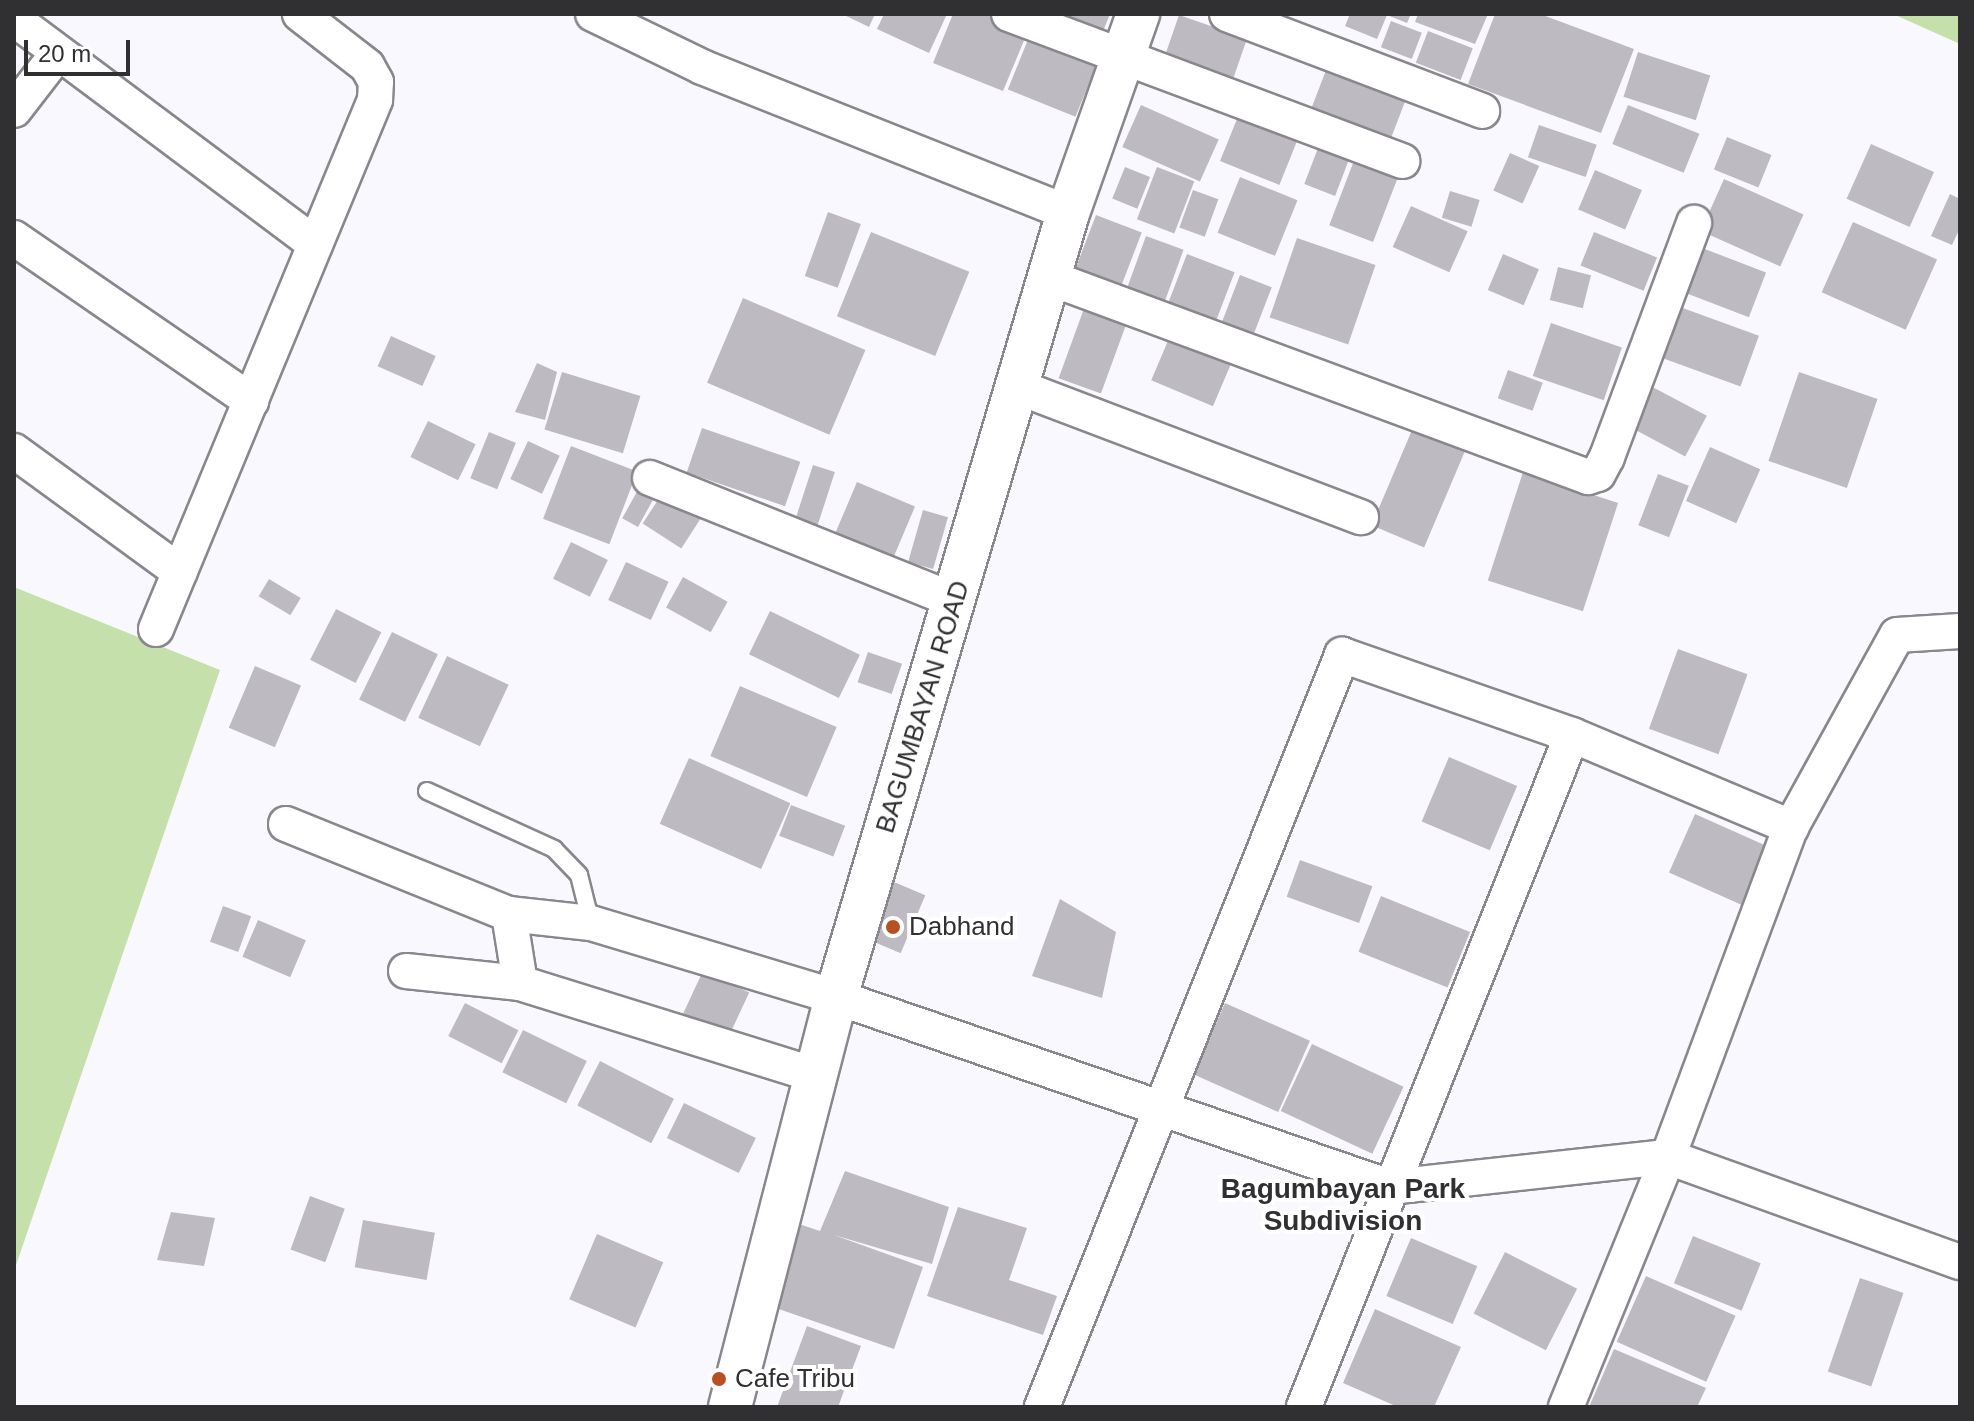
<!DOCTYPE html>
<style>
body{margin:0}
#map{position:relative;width:1974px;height:1421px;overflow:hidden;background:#faf8ff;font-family:Arial,sans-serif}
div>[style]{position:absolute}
.green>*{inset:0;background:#c6e0ab}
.building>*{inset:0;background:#bdbbc1;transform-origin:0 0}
.roads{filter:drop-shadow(2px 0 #89878d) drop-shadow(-2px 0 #89878d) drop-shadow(0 2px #89878d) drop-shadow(0 -2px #89878d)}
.service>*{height:16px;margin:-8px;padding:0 8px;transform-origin:8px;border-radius:8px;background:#fff}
.minor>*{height:34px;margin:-17px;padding:0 17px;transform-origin:17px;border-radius:17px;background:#fff}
.tertiary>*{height:42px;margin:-21px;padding:0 21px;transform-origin:21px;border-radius:21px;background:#fff}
.dots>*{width:22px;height:22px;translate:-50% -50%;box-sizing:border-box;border:4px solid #fff;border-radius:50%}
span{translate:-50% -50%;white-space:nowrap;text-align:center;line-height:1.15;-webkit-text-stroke:8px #fff;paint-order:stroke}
.street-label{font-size:26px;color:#302f32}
.poi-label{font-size:26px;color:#302f32}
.left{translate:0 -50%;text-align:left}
.neighbourhood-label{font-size:28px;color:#302f32;font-weight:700}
.frame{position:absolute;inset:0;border:16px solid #302f32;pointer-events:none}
.scale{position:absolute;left:24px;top:40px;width:106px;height:36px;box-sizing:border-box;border:4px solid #302f32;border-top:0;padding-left:10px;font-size:24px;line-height:28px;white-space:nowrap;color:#302f32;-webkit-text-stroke:6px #fff;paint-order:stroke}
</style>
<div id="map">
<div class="green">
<i style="clip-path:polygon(1893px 14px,1960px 14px,1960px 44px)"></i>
<i style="clip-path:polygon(14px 587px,220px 670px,14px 1271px)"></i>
</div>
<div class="building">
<i style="clip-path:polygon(842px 14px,875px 14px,869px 27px)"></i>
<i style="clip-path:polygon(884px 14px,947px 14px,929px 53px,877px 29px)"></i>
<i style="clip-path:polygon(953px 14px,1000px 14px,1030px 26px,1003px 91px,933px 63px)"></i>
<i style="clip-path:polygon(1051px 14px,1110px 14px,1097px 46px)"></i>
<i style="clip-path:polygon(1350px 14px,1411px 14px,1407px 23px,1387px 15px,1377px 39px,1345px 26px)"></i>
<i style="clip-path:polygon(1418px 14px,1488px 14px,1475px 44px,1415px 22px)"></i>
<i style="clip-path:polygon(1495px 14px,1540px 14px,1634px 49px,1601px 133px,1468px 84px)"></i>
<i style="left:1179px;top:15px;width:72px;height:53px;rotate:19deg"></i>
<i style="left:1391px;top:21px;width:33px;height:28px;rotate:21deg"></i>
<i style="left:1428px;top:31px;width:48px;height:34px;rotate:21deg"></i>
<i style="left:1031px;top:32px;width:73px;height:62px;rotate:22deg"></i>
<i style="left:1638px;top:52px;width:76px;height:47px;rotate:18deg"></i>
<i style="left:1328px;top:65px;width:85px;height:57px;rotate:21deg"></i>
<i style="left:1141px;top:105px;width:85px;height:46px;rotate:24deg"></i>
<i style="left:1628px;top:105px;width:77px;height:42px;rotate:22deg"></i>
<i style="left:1241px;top:109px;width:64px;height:56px;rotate:22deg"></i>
<i style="left:1539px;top:125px;width:61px;height:34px;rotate:19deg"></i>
<i style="left:1727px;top:137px;width:48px;height:35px;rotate:22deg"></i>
<i style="left:1320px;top:143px;width:33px;height:44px;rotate:21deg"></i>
<i style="left:1871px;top:144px;width:69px;height:60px;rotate:24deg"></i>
<i style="left:1510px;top:153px;width:32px;height:41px;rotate:24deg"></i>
<i style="left:1355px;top:158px;width:47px;height:72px;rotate:21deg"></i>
<i style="left:1125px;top:167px;width:27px;height:34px;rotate:22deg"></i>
<i style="left:1157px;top:167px;width:40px;height:56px;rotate:21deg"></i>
<i style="left:1595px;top:170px;width:51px;height:43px;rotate:23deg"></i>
<i style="left:1240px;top:177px;width:62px;height:60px;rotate:22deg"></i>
<i style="left:1724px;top:179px;width:87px;height:57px;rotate:24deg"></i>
<i style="left:1193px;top:190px;width:27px;height:40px;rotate:20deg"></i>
<i style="left:1450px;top:191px;width:31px;height:28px;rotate:17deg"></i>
<i style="clip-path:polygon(1950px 194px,1960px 199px,1960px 228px,1952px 245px,1931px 236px)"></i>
<i style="left:1411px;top:206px;width:62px;height:45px;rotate:24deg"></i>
<i style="left:828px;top:212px;width:35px;height:68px;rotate:20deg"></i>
<i style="left:1096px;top:215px;width:49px;height:68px;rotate:21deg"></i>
<i style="left:1853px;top:222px;width:92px;height:77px;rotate:24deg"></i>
<i style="left:871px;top:232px;width:106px;height:91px;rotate:22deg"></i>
<i style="left:1594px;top:232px;width:68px;height:36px;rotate:22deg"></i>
<i style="left:1146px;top:236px;width:40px;height:54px;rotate:20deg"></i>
<i style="left:1297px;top:238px;width:83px;height:84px;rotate:19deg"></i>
<i style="left:1697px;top:246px;width:74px;height:48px;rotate:21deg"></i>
<i style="left:1187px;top:254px;width:51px;height:61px;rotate:21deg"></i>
<i style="left:1503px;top:254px;width:39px;height:39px;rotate:23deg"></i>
<i style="left:1558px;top:267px;width:34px;height:34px;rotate:14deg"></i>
<i style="left:1240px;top:275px;width:34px;height:62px;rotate:21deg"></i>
<i style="left:743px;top:298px;width:133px;height:92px;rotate:23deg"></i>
<i style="left:1086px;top:303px;width:45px;height:80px;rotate:20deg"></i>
<i style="left:1680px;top:307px;width:84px;height:54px;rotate:20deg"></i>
<i style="left:1551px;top:323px;width:75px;height:56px;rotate:19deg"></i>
<i style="left:391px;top:336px;width:49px;height:33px;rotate:24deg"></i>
<i style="left:1170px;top:336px;width:67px;height:48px;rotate:23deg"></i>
<i style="clip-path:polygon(537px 363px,557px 372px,545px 420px,515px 412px)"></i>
<i style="left:1508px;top:370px;width:37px;height:30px;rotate:20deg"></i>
<i style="left:562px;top:372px;width:82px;height:60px;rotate:17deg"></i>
<i style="left:1799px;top:372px;width:83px;height:94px;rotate:19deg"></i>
<i style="left:1645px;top:383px;width:70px;height:46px;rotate:28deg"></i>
<i style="left:428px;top:421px;width:53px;height:40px;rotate:26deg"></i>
<i style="left:1415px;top:423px;width:57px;height:111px;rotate:23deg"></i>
<i style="left:702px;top:428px;width:104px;height:47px;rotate:19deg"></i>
<i style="left:489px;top:432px;width:29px;height:50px;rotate:22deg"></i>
<i style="left:528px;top:441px;width:35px;height:42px;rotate:25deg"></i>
<i style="left:571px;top:446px;width:71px;height:78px;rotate:21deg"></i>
<i style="left:1710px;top:447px;width:55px;height:59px;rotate:24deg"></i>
<i style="left:813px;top:465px;width:23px;height:63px;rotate:18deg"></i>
<i style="left:1523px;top:472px;width:100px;height:114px;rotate:18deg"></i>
<i style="left:1658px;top:474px;width:33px;height:55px;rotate:21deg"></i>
<i style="left:644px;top:479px;width:18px;height:45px;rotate:29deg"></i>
<i style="left:857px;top:482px;width:63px;height:56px;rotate:23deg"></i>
<i style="left:665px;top:489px;width:46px;height:41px;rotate:33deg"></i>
<i style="left:923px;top:510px;width:26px;height:54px;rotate:16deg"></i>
<i style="left:571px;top:542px;width:41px;height:41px;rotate:26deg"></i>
<i style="left:626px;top:562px;width:47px;height:42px;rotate:25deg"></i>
<i style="left:683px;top:577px;width:51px;height:35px;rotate:29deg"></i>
<i style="left:269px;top:579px;width:37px;height:20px;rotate:31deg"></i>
<i style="left:336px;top:609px;width:51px;height:57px;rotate:27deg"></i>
<i style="left:770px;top:611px;width:100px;height:48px;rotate:26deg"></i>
<i style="left:392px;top:632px;width:51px;height:75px;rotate:26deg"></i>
<i style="left:1678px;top:649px;width:74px;height:85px;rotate:20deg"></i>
<i style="left:868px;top:652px;width:36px;height:32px;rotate:19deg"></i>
<i style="left:447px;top:656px;width:68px;height:68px;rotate:25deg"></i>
<i style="left:255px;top:666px;width:50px;height:67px;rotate:23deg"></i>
<i style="left:740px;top:686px;width:105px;height:76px;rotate:23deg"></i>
<i style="left:1449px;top:757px;width:74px;height:70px;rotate:23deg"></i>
<i style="left:689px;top:758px;width:111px;height:72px;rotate:24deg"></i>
<i style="left:791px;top:805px;width:58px;height:33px;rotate:21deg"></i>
<i style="left:1695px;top:814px;width:81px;height:64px;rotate:24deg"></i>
<i style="left:1300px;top:860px;width:77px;height:39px;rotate:20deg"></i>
<i style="left:894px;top:882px;width:34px;height:63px;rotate:23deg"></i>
<i style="left:1381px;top:896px;width:96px;height:60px;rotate:22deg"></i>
<i style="clip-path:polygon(1060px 899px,1116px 932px,1102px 998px,1032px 976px)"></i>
<i style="left:223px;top:906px;width:30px;height:38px;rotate:20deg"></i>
<i style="left:258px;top:920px;width:52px;height:40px;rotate:23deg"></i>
<i style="left:703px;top:971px;width:51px;height:50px;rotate:25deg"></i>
<i style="left:465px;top:1003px;width:60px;height:37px;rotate:27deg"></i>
<i style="left:1225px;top:1003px;width:93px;height:78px;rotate:24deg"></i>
<i style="left:523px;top:1030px;width:71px;height:47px;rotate:26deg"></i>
<i style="left:1312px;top:1044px;width:101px;height:74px;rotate:25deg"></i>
<i style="left:600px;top:1061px;width:83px;height:50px;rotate:27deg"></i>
<i style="left:684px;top:1103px;width:80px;height:39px;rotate:26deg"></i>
<i style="clip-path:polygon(845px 1171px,949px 1207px,932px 1264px,834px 1235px,923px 1267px,894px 1349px,770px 1306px,799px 1224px,820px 1231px)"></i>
<i style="left:310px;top:1196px;width:37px;height:57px;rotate:20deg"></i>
<i style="clip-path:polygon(958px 1207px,1027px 1228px,1009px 1280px,1057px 1296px,1043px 1335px,927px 1296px)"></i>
<i style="clip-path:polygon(171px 1212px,215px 1218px,204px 1266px,157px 1260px)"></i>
<i style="left:363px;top:1220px;width:73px;height:48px;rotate:10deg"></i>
<i style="left:597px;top:1234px;width:72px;height:71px;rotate:23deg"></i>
<i style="left:1693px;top:1236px;width:73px;height:51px;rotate:22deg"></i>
<i style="left:1411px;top:1238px;width:72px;height:63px;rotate:23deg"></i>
<i style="left:1505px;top:1252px;width:81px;height:69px;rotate:27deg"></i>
<i style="left:1646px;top:1276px;width:98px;height:72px;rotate:24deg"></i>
<i style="left:1860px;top:1278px;width:46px;height:99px;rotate:19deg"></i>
<i style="clip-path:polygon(1375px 1309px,1461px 1347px,1434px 1407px,1398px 1407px,1343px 1383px)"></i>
<i style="clip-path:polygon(807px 1326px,861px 1346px,838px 1407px,777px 1407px)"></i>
<i style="clip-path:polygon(1614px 1349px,1706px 1388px,1697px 1407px,1589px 1407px)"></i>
</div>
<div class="roads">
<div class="service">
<i style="left:427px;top:791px;width:140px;rotate:24.5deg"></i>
<i style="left:554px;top:849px;width:36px;rotate:46deg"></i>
<i style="left:579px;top:875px;width:49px;rotate:76deg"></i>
</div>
<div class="minor">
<i style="left:593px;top:14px;width:121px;rotate:25.9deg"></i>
<i style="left:702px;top:67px;width:394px;rotate:21.7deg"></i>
<i style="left:1009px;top:14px;width:420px;rotate:20.5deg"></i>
<i style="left:1227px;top:14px;width:273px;rotate:20.8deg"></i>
<i style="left:14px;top:19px;width:376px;rotate:36.8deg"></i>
<i style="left:14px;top:110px;width:72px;rotate:-52.3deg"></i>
<i style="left:14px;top:238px;width:288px;rotate:34.5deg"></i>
<i style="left:1050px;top:278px;width:574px;rotate:20.3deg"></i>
<i style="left:1588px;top:477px;width:10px;rotate:-17deg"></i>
<i style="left:1598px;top:474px;width:19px;rotate:-62deg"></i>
<i style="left:1607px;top:457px;width:250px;rotate:-69.6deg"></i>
<i style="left:1018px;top:387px;width:367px;rotate:20.8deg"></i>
<i style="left:14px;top:451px;width:205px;rotate:36.1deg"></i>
<i style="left:650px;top:478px;width:328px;rotate:21.9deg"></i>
<i style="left:156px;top:629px;width:573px;rotate:-67.51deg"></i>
<i style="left:375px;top:100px;width:18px;rotate:-87deg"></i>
<i style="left:376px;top:82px;width:18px;rotate:-119deg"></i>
<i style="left:367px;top:66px;width:85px;rotate:-142.2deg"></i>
<i style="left:286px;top:824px;width:240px;rotate:22deg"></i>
<i style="left:509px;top:914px;width:70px;rotate:80.9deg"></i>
<i style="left:509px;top:914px;width:82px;rotate:6.3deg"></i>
<i style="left:591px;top:923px;width:256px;rotate:16.8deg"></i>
<i style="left:836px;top:997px;width:586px;rotate:18.93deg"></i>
<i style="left:1390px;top:1187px;width:280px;rotate:-6.2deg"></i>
<i style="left:1668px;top:1157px;width:310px;rotate:19.8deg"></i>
<i style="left:406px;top:971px;width:115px;rotate:6deg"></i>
<i style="left:520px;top:983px;width:310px;rotate:17.3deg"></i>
<i style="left:1042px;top:1407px;width:810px;rotate:-68.25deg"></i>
<i style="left:1342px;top:655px;width:244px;rotate:19.2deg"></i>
<i style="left:1572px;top:735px;width:238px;rotate:22.8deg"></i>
<i style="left:1304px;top:1407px;width:723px;rotate:-68.26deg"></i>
<i style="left:1566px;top:1407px;width:270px;rotate:-67.8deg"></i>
<i style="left:1668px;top:1157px;width:352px;rotate:-69.6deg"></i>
<i style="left:1791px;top:827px;width:219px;rotate:-61.1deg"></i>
<i style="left:1897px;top:635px;width:63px;rotate:-3.6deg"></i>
</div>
<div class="tertiary">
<i style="left:730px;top:1407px;width:423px;rotate:-75.5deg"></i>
<i style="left:836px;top:997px;width:818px;rotate:-73.52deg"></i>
<i style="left:1068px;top:213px;width:211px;rotate:-70.6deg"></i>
</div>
</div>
<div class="dots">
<i style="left:893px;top:927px;background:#b75125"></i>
<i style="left:719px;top:1379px;background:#b75125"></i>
</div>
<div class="street-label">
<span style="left:923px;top:707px;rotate:-73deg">BAGUMBAYAN ROAD</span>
</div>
<div class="poi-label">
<span class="left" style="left:909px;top:927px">Dabhand</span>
<span class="left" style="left:735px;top:1379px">Cafe Tribu</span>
</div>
<div class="neighbourhood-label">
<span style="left:1343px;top:1205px">Bagumbayan Park<br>Subdivision</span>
</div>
<div class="frame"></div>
<div class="scale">20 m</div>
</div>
